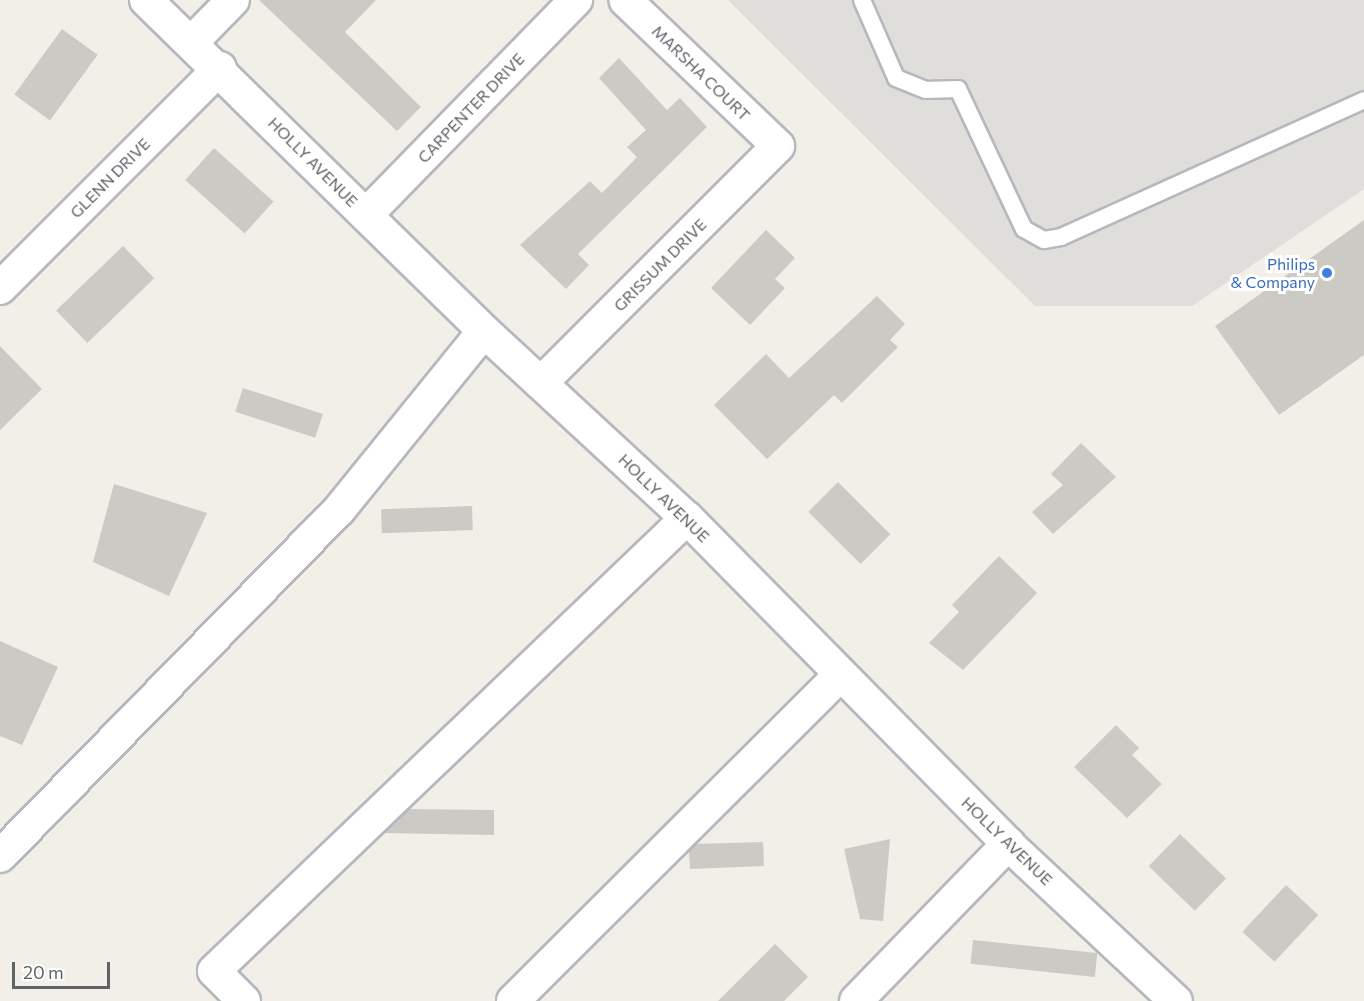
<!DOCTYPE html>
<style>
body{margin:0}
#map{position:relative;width:1364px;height:1001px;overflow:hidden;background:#f1efe8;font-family:Commissioner,sans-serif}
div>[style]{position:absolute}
.industrial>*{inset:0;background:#e0deda}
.building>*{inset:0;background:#cccac5;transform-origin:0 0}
.roads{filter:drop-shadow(2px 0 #b5b8bc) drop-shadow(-2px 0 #b5b8bc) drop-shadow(0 2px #b5b8bc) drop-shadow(0 -2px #b5b8bc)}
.lane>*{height:16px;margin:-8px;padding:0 8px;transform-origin:8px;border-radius:8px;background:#fff}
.street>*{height:32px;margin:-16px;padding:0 16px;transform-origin:16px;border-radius:16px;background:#fff}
.dots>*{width:16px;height:16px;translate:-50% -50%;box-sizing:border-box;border:3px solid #fff;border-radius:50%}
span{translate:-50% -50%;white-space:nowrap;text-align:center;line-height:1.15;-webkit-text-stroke:6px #fff;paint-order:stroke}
.street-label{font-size:16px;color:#5f6368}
.shop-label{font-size:16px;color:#366cbe}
.right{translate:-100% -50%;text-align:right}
.scale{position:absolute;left:12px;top:962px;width:98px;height:27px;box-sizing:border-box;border:3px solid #5f6368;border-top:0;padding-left:8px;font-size:18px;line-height:21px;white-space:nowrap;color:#5f6368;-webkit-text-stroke:4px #fff;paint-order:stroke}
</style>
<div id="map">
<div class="industrial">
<i style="clip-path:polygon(728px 0,1364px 0,1364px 189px,1192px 306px,1035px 306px)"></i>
</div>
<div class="building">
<i style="clip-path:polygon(259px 0,376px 0,345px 32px,421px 107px,397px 131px)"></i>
<i style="left:62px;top:29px;width:44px;height:81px;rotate:36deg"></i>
<i style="clip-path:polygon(619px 58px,667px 110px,680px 98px,707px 127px,578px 254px,589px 265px,566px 289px,520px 245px,590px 181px,602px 193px,637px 157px,627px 147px,646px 130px,599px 78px)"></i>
<i style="left:214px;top:148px;width:80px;height:43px;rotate:42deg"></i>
<i style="clip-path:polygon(1364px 220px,1364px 355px,1279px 415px,1215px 326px)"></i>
<i style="clip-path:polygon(766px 230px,795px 258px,775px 279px,785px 288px,750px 325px,711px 288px)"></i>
<i style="left:123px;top:246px;width:45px;height:93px;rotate:46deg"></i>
<i style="clip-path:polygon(877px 296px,905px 324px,890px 340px,898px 347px,842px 403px,834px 395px,767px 459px,714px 405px,766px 354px,789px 378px)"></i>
<i style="clip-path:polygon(0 346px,42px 389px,0 430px)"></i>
<i style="left:243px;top:388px;width:84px;height:25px;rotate:18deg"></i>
<i style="clip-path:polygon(1081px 443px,1116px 477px,1053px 534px,1032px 512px,1063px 485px,1051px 474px)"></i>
<i style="left:838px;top:482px;width:74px;height:42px;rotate:45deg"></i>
<i style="clip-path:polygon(114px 484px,207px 513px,169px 596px,93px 562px)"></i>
<i style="left:472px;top:506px;width:24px;height:91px;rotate:88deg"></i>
<i style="clip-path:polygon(999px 556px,1037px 593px,963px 670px,929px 643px,959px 612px,952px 605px)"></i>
<i style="clip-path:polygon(0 641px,58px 667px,22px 745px,0 736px)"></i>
<i style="clip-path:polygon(1116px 725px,1139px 748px,1132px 755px,1162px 784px,1127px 818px,1074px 767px)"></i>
<i style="clip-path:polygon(409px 809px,494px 810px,494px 835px,384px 833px)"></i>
<i style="left:1180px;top:834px;width:64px;height:45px;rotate:44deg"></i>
<i style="clip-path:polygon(890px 839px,883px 921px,860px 919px,844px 849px)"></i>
<i style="clip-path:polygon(763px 842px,764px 866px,690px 869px,689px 851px,696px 844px)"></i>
<i style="left:1286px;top:885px;width:44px;height:64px;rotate:43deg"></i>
<i style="left:973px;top:940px;width:125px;height:24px;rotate:6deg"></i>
<i style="clip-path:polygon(775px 944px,808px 977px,784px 1001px,718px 1001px)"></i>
</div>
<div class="roads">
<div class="lane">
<i style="left:862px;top:0;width:85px;rotate:66.4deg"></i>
<i style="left:896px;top:78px;width:32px;rotate:22deg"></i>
<i style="left:926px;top:90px;width:32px;rotate:-2deg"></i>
<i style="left:958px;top:89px;width:155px;rotate:64.8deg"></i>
<i style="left:1024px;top:229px;width:23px;rotate:29deg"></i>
<i style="left:1044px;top:240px;width:17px;rotate:-10deg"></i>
<i style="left:1061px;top:237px;width:333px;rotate:-24.3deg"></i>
</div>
<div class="street">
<i style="left:146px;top:0;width:473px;rotate:44.4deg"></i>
<i style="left:484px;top:331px;width:276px;rotate:42.7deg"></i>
<i style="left:687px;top:518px;width:458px;rotate:45.4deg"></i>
<i style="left:1008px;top:844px;width:230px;rotate:43.1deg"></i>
<i style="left:191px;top:43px;width:60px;rotate:-45.7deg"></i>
<i style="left:366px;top:215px;width:301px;rotate:-45.7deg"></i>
<i style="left:0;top:288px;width:311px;rotate:-45deg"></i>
<i style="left:541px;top:383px;width:335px;rotate:-45deg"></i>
<i style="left:778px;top:146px;width:211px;rotate:-136.3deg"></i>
<i style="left:0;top:856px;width:484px;rotate:-45.6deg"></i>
<i style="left:339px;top:510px;width:230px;rotate:-51deg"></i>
<i style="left:244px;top:1001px;width:42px;rotate:-135deg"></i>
<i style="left:214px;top:971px;width:655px;rotate:-43.76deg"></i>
<i style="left:513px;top:1001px;width:462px;rotate:-44.9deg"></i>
<i style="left:856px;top:1001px;width:219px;rotate:-45.9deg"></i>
</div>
</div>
<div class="dots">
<i style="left:1327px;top:273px;background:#3f7fe0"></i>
</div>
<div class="street-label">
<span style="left:701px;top:73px;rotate:44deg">MARSHA COURT</span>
<span style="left:471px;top:108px;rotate:-46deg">CARPENTER DRIVE</span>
<span style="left:313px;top:162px;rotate:45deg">HOLLY AVENUE</span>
<span style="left:110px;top:178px;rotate:-45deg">GLENN DRIVE</span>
<span style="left:660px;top:265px;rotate:-45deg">GRISSUM DRIVE</span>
<span style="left:664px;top:498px;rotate:44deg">HOLLY AVENUE</span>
<span style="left:1007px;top:841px;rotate:44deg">HOLLY AVENUE</span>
</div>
<div class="shop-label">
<span class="right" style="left:1315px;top:273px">Philips<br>&amp; Company</span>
</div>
<div class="scale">20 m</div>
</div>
